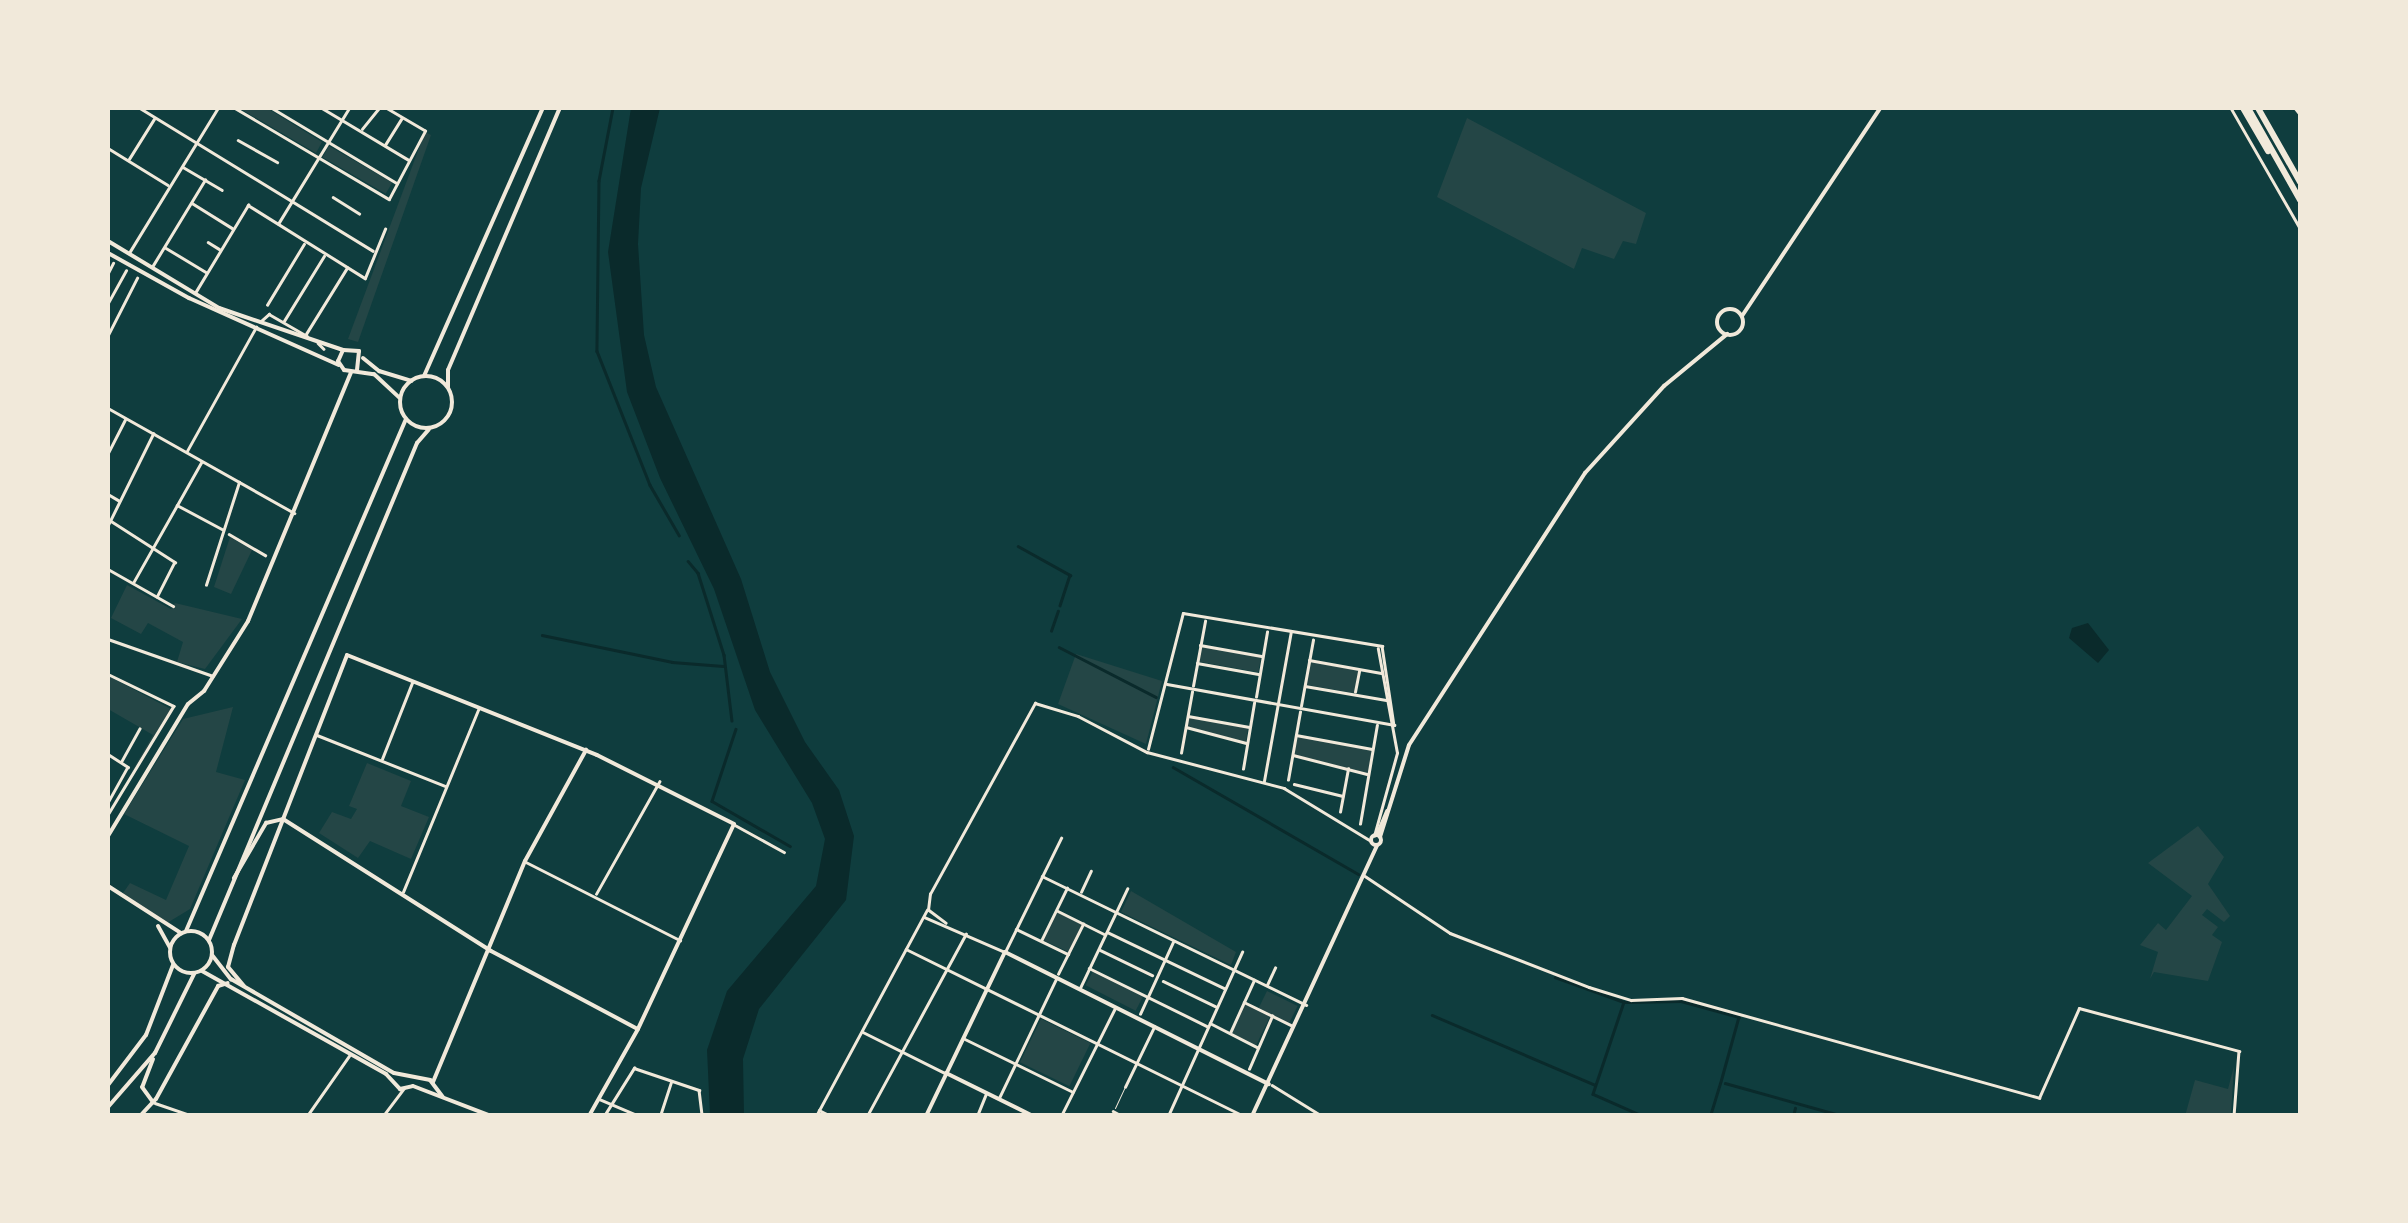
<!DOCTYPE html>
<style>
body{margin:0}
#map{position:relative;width:2408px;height:1223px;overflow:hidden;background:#0f3d3e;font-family:Jost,sans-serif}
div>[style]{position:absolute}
.green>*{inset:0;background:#244646;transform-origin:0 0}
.water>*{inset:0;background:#0a2a2b}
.stream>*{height:2.5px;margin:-1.25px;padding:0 1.25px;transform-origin:1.25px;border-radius:1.25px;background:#0a2a2b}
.service>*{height:1px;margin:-0.5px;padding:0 0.5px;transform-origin:0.5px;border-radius:0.5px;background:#f1e9da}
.pedestrian>*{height:2.5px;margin:-1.25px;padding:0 1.25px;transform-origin:1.25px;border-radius:1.25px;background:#f1e9da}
.minor>*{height:2.5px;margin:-1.25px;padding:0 1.25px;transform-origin:1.25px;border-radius:1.25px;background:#f1e9da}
.tertiary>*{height:4px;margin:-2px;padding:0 2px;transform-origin:2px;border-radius:2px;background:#f1e9da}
.tertiary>.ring{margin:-2px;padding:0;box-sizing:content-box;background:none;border:4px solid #f1e9da;border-radius:50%}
.secondary>*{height:4px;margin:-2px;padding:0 2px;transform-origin:2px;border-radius:2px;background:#f1e9da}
.secondary>.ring{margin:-2px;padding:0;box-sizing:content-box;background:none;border:4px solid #f1e9da;border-radius:50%}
.trunk>*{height:6px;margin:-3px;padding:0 3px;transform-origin:3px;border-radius:3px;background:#f1e9da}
span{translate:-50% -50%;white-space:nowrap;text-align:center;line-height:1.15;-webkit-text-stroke:8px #f1e9da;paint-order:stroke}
.frame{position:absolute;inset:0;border:110px solid #f1e9da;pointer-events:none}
</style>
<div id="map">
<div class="green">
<i style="clip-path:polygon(239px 108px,267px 108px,322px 142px,316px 153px)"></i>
<i style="clip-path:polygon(1467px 118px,1646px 213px,1636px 244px,1623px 241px,1614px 259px,1582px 248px,1574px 269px,1437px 197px)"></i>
<i style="clip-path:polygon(425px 132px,431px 135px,358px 342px,348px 339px)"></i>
<i style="left:329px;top:146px;width:73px;height:13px;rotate:30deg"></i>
<i style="clip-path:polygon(230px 537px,252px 550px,231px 594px,214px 587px)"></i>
<i style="clip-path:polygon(127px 585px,171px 609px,175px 603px,242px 619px,205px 669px,177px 662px,183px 642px,148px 623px,141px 634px,111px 618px)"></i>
<i style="left:1202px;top:646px;width:60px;height:16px;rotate:10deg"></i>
<i style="clip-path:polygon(1076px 654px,1162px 681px,1146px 744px,1058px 704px)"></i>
<i style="left:1310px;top:662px;width:51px;height:23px;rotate:10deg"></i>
<i style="clip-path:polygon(110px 677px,171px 709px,127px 780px,153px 735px,108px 709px)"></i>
<i style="clip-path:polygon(233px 707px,216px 772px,245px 780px,190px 909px,167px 923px,123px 893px,130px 883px,166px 900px,189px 846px,124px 814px,183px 719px)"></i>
<i style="clip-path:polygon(1189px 717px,1248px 727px,1246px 742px,1187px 727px)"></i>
<i style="clip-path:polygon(1298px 736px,1372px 750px,1368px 773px,1294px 755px)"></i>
<i style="clip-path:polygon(367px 763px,411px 781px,401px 806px,429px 817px,411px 859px,370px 841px,358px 858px,319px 833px,332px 812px,351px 819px,357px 809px,349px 806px)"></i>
<i style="clip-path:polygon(2198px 826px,2224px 857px,2208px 884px,2230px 916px,2224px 922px,2207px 909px,2202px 915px,2218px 927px,2212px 935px,2222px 942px,2208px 981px,2154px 972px,2150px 979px,2158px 952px,2140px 945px,2158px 923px,2166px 930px,2192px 896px,2148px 863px)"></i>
<i style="clip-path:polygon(1131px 891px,1236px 952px,1231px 965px,1121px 912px)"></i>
<i style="left:1056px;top:912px;width:29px;height:31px;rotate:25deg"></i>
<i style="left:1093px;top:971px;width:56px;height:16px;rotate:27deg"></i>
<i style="left:1267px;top:991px;width:34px;height:19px;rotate:26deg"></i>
<i style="left:1245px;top:1004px;width:28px;height:32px;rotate:26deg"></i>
<i style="left:1041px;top:1019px;width:55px;height:48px;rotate:26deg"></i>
<i style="clip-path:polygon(2234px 1066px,2231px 1115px,2185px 1116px,2195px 1080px,2228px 1089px)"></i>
</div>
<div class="water">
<i style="clip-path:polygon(631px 108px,660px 108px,641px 188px,638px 244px,644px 335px,656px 387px,741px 579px,770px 672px,805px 742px,839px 790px,854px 836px,846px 900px,759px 1009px,743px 1059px,744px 1115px,710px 1115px,707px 1050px,727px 991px,816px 886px,825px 839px,812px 803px,755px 710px,714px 589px,660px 478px,627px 392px,608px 252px)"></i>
<i style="clip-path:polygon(2088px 623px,2109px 650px,2098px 663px,2069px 638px,2072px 628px)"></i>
</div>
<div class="stream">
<i style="left:613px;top:108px;width:74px;rotate:100.9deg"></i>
<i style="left:599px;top:181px;width:170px;rotate:90.7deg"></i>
<i style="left:597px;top:351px;width:144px;rotate:68.4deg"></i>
<i style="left:650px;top:485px;width:58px;rotate:59.9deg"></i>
<i style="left:1018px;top:546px;width:60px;rotate:29.1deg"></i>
<i style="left:1070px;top:575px;width:32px;rotate:108deg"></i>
<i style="left:688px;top:561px;width:16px;rotate:50deg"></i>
<i style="left:698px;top:573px;width:86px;rotate:72.4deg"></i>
<i style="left:724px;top:655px;width:66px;rotate:83.1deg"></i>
<i style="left:1051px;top:631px;width:21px;rotate:-71deg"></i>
<i style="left:542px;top:635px;width:133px;rotate:11.7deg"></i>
<i style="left:672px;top:662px;width:51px;rotate:4.5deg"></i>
<i style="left:1059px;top:647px;width:109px;rotate:27.3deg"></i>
<i style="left:736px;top:729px;width:76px;rotate:108.4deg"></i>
<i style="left:712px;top:801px;width:90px;rotate:30deg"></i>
<i style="left:1173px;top:767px;width:214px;rotate:30deg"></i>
<i style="left:1555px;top:977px;width:73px;rotate:19.9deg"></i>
<i style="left:1624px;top:1002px;width:97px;rotate:108.6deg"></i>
<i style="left:1593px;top:1094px;width:55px;rotate:23.7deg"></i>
<i style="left:1625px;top:1002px;width:56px;rotate:-1deg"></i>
<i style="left:1681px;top:1001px;width:60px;rotate:15.4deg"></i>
<i style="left:1739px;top:1017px;width:67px;rotate:105.5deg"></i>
<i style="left:1432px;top:1015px;width:177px;rotate:23.2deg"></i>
<i style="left:1725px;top:1083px;width:123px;rotate:15.6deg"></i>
<i style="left:1710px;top:1116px;width:34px;rotate:-73deg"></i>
<i style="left:1793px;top:1116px;width:8px;rotate:-76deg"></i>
</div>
<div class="service">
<i style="left:1115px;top:1108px;width:23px;rotate:-65deg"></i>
</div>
<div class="pedestrian">
<i style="left:238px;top:140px;width:45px;rotate:29.4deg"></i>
<i style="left:333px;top:197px;width:31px;rotate:32deg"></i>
<i style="left:208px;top:242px;width:13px;rotate:32deg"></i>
<i style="left:108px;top:273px;width:11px;rotate:-63deg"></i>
<i style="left:108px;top:303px;width:37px;rotate:-61deg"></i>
<i style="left:108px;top:335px;width:64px;rotate:-63deg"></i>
<i style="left:229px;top:534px;width:42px;rotate:30.3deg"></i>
<i style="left:1200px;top:645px;width:62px;rotate:10.2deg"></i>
<i style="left:1309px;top:660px;width:73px;rotate:10.2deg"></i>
<i style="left:1197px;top:663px;width:62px;rotate:10.2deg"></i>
<i style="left:108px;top:674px;width:73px;rotate:25.9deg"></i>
<i style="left:174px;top:706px;width:127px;rotate:121.2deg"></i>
<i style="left:1193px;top:686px;width:66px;rotate:-79.5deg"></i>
<i style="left:1305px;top:686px;width:82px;rotate:9.8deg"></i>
<i style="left:1355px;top:692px;width:21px;rotate:-79deg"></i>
<i style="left:1256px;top:697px;width:66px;rotate:-80.4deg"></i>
<i style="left:1301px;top:706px;width:67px;rotate:-79.7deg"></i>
<i style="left:1188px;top:716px;width:62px;rotate:10.2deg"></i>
<i style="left:1186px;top:727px;width:62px;rotate:14.9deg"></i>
<i style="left:1296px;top:735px;width:77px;rotate:10.4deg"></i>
<i style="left:1181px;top:753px;width:62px;rotate:-79.8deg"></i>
<i style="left:1293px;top:755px;width:76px;rotate:14.4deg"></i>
<i style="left:1243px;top:769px;width:67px;rotate:-80.5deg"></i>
<i style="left:1288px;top:780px;width:69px;rotate:-80deg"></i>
<i style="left:1294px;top:784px;width:50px;rotate:13.8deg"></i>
<i style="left:1340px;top:812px;width:44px;rotate:-79.5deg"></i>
<i style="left:1360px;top:824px;width:100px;rotate:-80.3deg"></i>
<i style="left:1058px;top:911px;width:51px;rotate:26.6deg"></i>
<i style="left:1016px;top:929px;width:58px;rotate:25.7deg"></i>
<i style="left:1107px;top:932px;width:130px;rotate:25.6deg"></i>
<i style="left:1041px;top:941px;width:59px;rotate:-63.9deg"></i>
<i style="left:1089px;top:968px;width:131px;rotate:26.2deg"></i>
<i style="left:1058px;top:974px;width:56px;rotate:-63.4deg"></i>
<i style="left:1244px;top:1002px;width:52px;rotate:26.1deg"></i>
<i style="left:1140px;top:1014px;width:79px;rotate:-65.4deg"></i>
<i style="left:1210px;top:1023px;width:53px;rotate:27.1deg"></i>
<i style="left:1230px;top:1033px;width:58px;rotate:-65.6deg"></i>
<i style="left:1249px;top:1069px;width:58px;rotate:-66.5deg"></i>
</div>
<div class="minor">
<i style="left:140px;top:108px;width:273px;rotate:31.5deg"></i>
<i style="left:235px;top:108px;width:179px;rotate:30.6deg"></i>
<i style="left:389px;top:199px;width:77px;rotate:-62.1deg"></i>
<i style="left:425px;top:131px;width:45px;rotate:-149.5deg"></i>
<i style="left:272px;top:108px;width:146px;rotate:31deg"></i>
<i style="left:322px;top:108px;width:101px;rotate:30.9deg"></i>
<i style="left:2231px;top:108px;width:138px;rotate:60.1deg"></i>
<i style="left:2295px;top:108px;width:8px;rotate:50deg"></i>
<i style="left:362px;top:129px;width:27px;rotate:-51deg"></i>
<i style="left:385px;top:145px;width:31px;rotate:-58deg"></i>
<i style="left:108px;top:148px;width:70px;rotate:31.7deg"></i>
<i style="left:129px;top:159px;width:47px;rotate:-58deg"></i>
<i style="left:183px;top:167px;width:45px;rotate:30.5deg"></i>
<i style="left:192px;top:203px;width:47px;rotate:32deg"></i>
<i style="left:278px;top:224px;width:136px;rotate:-58.5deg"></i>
<i style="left:166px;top:248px;width:47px;rotate:31deg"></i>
<i style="left:129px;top:253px;width:170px;rotate:-58.5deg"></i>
<i style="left:152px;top:267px;width:102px;rotate:-58.7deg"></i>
<i style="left:195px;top:293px;width:103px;rotate:-58.9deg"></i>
<i style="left:248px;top:205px;width:138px;rotate:32deg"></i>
<i style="left:365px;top:278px;width:53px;rotate:-67.8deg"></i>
<i style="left:267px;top:305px;width:71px;rotate:-58.8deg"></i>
<i style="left:284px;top:321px;width:76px;rotate:-58.4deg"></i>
<i style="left:260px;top:322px;width:12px;rotate:-42deg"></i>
<i style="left:269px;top:314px;width:44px;rotate:30.1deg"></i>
<i style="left:306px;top:334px;width:78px;rotate:-58.2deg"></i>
<i style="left:318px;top:343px;width:8px;rotate:45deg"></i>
<i style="left:108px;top:408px;width:214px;rotate:29.4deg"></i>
<i style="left:187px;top:451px;width:142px;rotate:-60.9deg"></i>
<i style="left:108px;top:453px;width:37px;rotate:-63deg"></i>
<i style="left:108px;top:494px;width:12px;rotate:31deg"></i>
<i style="left:177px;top:505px;width:51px;rotate:28.1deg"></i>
<i style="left:108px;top:519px;width:80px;rotate:32.7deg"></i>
<i style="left:175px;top:562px;width:39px;rotate:117deg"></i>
<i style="left:108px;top:525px;width:102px;rotate:-63.7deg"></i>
<i style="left:108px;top:569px;width:75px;rotate:29.6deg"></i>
<i style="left:133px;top:583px;width:138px;rotate:-60.5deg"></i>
<i style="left:206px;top:585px;width:108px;rotate:-72.2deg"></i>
<i style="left:108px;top:639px;width:111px;rotate:19.4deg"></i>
<i style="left:1167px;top:684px;width:231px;rotate:10.2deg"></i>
<i style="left:317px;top:735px;width:138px;rotate:21.7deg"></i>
<i style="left:1148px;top:749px;width:140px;rotate:-75.6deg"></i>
<i style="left:1183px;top:613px;width:202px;rotate:9.4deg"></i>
<i style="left:1382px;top:646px;width:80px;rotate:81.4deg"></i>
<i style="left:108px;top:754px;width:24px;rotate:33deg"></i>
<i style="left:128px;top:767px;width:41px;rotate:119.1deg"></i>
<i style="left:382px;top:759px;width:82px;rotate:-68.5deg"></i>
<i style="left:121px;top:762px;width:38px;rotate:-61deg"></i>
<i style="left:1264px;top:781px;width:152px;rotate:-79.8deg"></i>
<i style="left:735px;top:825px;width:56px;rotate:28.9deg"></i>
<i style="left:1374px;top:836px;width:86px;rotate:-74.5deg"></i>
<i style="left:1397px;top:753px;width:106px;rotate:-100.4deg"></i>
<i style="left:526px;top:862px;width:173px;rotate:26.9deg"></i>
<i style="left:1042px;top:876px;width:294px;rotate:26deg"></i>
<i style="left:1365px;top:876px;width:102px;rotate:33.8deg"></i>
<i style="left:1450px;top:933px;width:149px;rotate:21.2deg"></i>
<i style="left:1589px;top:987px;width:44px;rotate:17.2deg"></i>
<i style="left:1631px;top:1000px;width:51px;rotate:-2.2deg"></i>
<i style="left:1682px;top:998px;width:371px;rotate:15.6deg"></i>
<i style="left:2039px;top:1098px;width:98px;rotate:-66deg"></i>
<i style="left:2079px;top:1008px;width:166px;rotate:15deg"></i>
<i style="left:2239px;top:1051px;width:65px;rotate:94.4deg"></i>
<i style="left:403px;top:892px;width:197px;rotate:-67.6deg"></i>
<i style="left:1081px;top:892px;width:23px;rotate:-65deg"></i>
<i style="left:596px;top:894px;width:129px;rotate:-60.6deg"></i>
<i style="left:928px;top:910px;width:16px;rotate:-83deg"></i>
<i style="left:930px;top:894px;width:218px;rotate:-61.2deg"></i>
<i style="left:1035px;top:703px;width:45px;rotate:16.8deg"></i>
<i style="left:1078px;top:716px;width:78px;rotate:27.6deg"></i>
<i style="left:1147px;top:752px;width:142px;rotate:14.7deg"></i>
<i style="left:1284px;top:788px;width:102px;rotate:31.3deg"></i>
<i style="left:929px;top:910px;width:21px;rotate:37deg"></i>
<i style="left:924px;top:917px;width:88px;rotate:23.4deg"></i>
<i style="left:1005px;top:952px;width:127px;rotate:-63.8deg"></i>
<i style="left:906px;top:949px;width:377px;rotate:26.3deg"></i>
<i style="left:1100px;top:950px;width:58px;rotate:25.7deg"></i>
<i style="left:1163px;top:981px;width:58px;rotate:25.7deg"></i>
<i style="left:1267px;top:985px;width:19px;rotate:-65deg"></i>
<i style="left:1080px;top:988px;width:110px;rotate:-64.6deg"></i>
<i style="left:863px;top:1032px;width:92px;rotate:26.6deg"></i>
<i style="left:965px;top:1039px;width:120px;rotate:26.1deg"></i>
<i style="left:1272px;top:1085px;width:59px;rotate:31.8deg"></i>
<i style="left:1125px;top:1087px;width:67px;rotate:-64.2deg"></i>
<i style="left:999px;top:1098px;width:132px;rotate:-64.4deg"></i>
<i style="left:599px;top:1099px;width:43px;rotate:23deg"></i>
<i style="left:155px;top:1103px;width:40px;rotate:18.9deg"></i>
<i style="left:819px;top:1110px;width:13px;rotate:27deg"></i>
<i style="left:1113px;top:1111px;width:10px;rotate:29deg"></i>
<i style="left:307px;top:1116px;width:73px;rotate:-55deg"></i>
<i style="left:383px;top:1116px;width:34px;rotate:-53deg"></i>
<i style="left:604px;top:1116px;width:57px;rotate:-58deg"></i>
<i style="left:634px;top:1068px;width:69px;rotate:18.7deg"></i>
<i style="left:699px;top:1090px;width:26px;rotate:83deg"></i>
<i style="left:660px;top:1116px;width:36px;rotate:-72deg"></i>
<i style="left:816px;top:1116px;width:234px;rotate:-61.7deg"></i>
<i style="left:867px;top:1116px;width:207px;rotate:-61.5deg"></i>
<i style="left:977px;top:1116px;width:24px;rotate:-68deg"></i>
<i style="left:1061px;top:1116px;width:119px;rotate:-63.4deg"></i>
<i style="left:1168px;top:1116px;width:180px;rotate:-65.7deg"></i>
</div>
<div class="tertiary">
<i style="left:108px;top:241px;width:130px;rotate:31.1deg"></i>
<i style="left:219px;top:308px;width:131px;rotate:18.7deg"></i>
<i style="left:108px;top:253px;width:93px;rotate:29.1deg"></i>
<i style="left:189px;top:298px;width:164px;rotate:24.1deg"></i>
<i class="ring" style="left:1717px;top:309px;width:22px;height:22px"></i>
<i style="left:1742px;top:316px;width:250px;rotate:-56.4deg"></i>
<i style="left:363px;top:358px;width:21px;rotate:39deg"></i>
<i style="left:379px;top:371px;width:34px;rotate:17deg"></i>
<i style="left:357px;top:370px;width:19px;rotate:-84deg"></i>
<i style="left:359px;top:351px;width:16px;rotate:-176deg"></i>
<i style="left:343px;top:350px;width:12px;rotate:114deg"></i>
<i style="left:338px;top:361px;width:11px;rotate:56deg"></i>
<i style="left:344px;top:370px;width:30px;rotate:8deg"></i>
<i style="left:374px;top:374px;width:35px;rotate:43deg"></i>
<i style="left:283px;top:819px;width:246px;rotate:32.4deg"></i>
<i style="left:491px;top:951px;width:166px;rotate:28deg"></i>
<i class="ring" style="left:1371px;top:835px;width:6px;height:6px"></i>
<i style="left:1377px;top:835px;width:26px;rotate:-67deg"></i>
<i style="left:108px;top:836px;width:154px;rotate:-58.8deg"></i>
<i style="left:188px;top:704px;width:21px;rotate:-39deg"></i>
<i style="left:204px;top:691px;width:83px;rotate:-57.8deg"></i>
<i style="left:248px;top:621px;width:269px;rotate:-67.5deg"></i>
<i style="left:1380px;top:837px;width:96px;rotate:-72.5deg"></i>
<i style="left:1409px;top:745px;width:324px;rotate:-57.1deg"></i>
<i style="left:1585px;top:473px;width:118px;rotate:-47.8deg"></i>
<i style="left:1664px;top:386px;width:82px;rotate:-39.5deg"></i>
<i style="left:108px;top:886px;width:87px;rotate:32.8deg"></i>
<i style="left:158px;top:926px;width:25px;rotate:61deg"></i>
<i style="left:212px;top:955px;width:31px;rotate:52deg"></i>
<i style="left:231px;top:979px;width:188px;rotate:30deg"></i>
<i style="left:394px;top:1073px;width:37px;rotate:11deg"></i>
<i style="left:430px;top:1080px;width:21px;rotate:53deg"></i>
<i style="left:202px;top:971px;width:211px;rotate:29.2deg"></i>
<i style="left:386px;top:1074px;width:21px;rotate:47deg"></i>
<i style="left:400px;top:1089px;width:13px;rotate:-13deg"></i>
<i style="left:413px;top:1086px;width:84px;rotate:21deg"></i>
<i style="left:244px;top:986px;width:25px;rotate:-130deg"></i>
<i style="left:228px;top:967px;width:23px;rotate:-75deg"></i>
<i style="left:234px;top:945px;width:311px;rotate:-68.7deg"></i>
<i style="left:347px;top:655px;width:269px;rotate:21.8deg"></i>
<i style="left:597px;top:755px;width:153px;rotate:26.7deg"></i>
<i style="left:734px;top:824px;width:226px;rotate:115.1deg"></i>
<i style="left:638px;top:1029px;width:100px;rotate:119.4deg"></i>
<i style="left:946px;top:1073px;width:97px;rotate:26.3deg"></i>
<i style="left:433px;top:1082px;width:239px;rotate:-67.4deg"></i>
<i style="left:525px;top:861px;width:127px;rotate:-61.2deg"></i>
<i style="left:140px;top:1116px;width:23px;rotate:-47deg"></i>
<i style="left:156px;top:1099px;width:129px;rotate:-61.2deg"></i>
<i style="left:218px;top:986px;width:10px;rotate:-17deg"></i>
<i style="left:926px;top:1116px;width:182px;rotate:-64.3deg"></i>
<i style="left:1005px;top:952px;width:295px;rotate:26.6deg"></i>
<i style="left:1252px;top:1116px;width:298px;rotate:-65.2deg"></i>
</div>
<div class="secondary">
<i class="ring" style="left:400px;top:376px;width:48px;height:48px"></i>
<i style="left:424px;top:376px;width:293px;rotate:-66.1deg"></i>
<i style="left:448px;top:387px;width:17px;rotate:-90deg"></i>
<i style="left:448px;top:370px;width:285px;rotate:-66.9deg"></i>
<i style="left:234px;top:878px;width:64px;rotate:-59.8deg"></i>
<i style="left:266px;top:823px;width:17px;rotate:-13deg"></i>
<i class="ring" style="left:170px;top:931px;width:38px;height:38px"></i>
<i style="left:186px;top:931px;width:557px;rotate:-66.75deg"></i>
<i style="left:209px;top:940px;width:539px;rotate:-67.29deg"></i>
<i style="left:417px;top:443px;width:18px;rotate:-49deg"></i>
<i style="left:153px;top:1059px;width:30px;rotate:111deg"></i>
<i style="left:142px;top:1087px;width:19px;rotate:54deg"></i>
<i style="left:108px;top:1085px;width:63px;rotate:-52.8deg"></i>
<i style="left:146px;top:1035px;width:75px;rotate:-68.9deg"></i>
<i style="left:108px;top:1107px;width:72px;rotate:-49deg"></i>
<i style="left:155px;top:1053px;width:88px;rotate:-63.7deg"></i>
</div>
<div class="trunk">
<i style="left:2243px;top:108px;width:50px;rotate:59.8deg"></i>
<i style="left:2248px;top:108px;width:106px;rotate:60.5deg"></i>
<i style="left:2258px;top:108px;width:85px;rotate:60.4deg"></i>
</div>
<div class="frame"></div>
</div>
